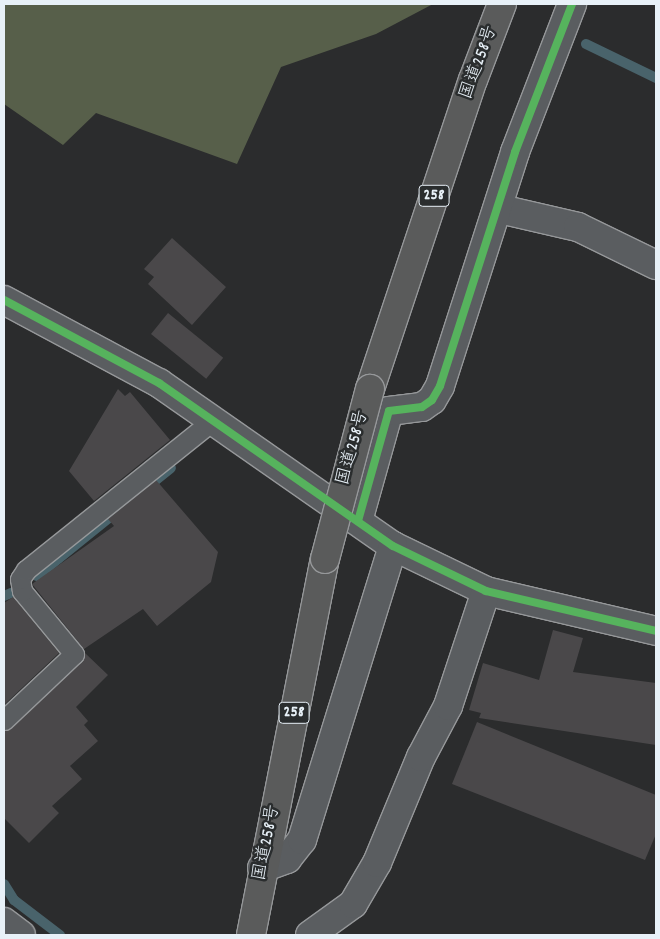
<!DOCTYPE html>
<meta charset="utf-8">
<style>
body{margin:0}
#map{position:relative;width:660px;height:939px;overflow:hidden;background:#2b2c2d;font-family:Dekko,"Klee One",sans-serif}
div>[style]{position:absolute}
.green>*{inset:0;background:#575f4a}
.stream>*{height:10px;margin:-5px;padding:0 5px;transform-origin:5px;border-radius:5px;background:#49636b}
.building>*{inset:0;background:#4a484a;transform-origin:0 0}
.roads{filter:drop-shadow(1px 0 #96989a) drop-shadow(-1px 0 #96989a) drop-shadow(0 1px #96989a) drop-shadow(0 -1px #96989a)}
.lane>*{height:19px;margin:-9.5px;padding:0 9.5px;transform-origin:9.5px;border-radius:9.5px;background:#5a5d60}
.street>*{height:28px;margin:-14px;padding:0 14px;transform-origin:14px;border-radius:14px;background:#5a5d60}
.highway>*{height:28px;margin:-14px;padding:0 14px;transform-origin:14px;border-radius:14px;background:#5a5b5b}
.bridges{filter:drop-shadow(1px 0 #96989a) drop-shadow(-1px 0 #96989a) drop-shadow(0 1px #96989a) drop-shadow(0 -1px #96989a)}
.highway-bridge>*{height:28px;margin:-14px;padding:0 14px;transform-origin:14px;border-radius:14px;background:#5a5b5b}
.cycleway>*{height:8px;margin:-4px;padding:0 4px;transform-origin:4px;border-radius:4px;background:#56b35d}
span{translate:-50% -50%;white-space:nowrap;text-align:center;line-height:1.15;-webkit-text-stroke:5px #2a2d2e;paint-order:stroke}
.shield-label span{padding:1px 4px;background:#2a2d2e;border:1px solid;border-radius:4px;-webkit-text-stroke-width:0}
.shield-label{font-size:16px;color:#e8f1f8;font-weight:700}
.street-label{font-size:18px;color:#e8f1f8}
.frame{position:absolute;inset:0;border:5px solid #e8f1f8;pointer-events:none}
</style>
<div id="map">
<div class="green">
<i style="clip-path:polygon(4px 4px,433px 4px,376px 34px,281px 67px,237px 164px,96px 113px,63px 145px,4px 104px)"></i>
</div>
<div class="stream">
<i style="left:586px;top:44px;width:78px;rotate:25.9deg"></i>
<i style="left:37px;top:576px;width:172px;rotate:-38.9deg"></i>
<i style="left:4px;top:596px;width:8px;rotate:-23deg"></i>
<i style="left:4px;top:884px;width:19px;rotate:58deg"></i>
<i style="left:14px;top:900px;width:58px;rotate:37.3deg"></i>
</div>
<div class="building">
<i style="clip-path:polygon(172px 238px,226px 287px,192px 325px,148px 284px,154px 277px,144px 269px)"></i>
<i style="left:168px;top:313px;width:71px;height:27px;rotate:39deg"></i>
<i style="clip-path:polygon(118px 389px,125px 396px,130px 392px,170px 440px,94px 501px,69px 471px)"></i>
<i style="clip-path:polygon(156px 480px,218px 552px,211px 582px,157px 626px,143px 609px,84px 649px,32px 584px,114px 526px,108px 519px)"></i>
<i style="clip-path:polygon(13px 597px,59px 653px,4px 705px,4px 603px)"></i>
<i style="clip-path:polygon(553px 630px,583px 638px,573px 672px,656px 683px,656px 745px,479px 718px,481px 713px,469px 710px,483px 663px,539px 680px)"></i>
<i style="clip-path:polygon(85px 653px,108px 675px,76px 707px,88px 721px,84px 725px,98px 741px,70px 766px,82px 779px,52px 806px,59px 813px,29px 843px,4px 818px,4px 731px,12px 728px,82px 662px)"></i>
<i style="clip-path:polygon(477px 722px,656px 795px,656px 834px,645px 860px,452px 784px)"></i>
</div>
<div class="roads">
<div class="lane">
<i style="left:4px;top:720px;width:96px;rotate:-43.3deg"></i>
<i style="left:74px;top:654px;width:82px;rotate:-129.5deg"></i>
<i style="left:22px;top:591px;width:12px;rotate:-99deg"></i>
<i style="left:20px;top:579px;width:11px;rotate:-56deg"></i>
<i style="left:26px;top:570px;width:240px;rotate:-38.7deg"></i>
</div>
<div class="street">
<i style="left:500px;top:209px;width:80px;rotate:13deg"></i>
<i style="left:578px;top:227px;width:87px;rotate:26deg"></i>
<i style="left:4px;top:300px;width:176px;rotate:28.2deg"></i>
<i style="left:159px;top:383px;width:285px;rotate:34.9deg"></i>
<i style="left:393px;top:546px;width:103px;rotate:25.8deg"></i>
<i style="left:486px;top:591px;width:175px;rotate:13.2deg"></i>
<i style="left:358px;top:521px;width:114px;rotate:-74.3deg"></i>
<i style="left:389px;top:411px;width:33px;rotate:-7deg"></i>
<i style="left:422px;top:407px;width:12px;rotate:-35deg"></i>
<i style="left:432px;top:400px;width:16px;rotate:-60deg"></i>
<i style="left:440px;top:386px;width:246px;rotate:-72.2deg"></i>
<i style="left:515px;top:152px;width:159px;rotate:-68.9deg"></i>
<i style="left:262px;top:868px;width:27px;rotate:-20deg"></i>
<i style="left:287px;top:859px;width:24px;rotate:-52deg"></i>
<i style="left:302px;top:840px;width:308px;rotate:-72.8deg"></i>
<i style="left:4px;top:922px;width:21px;rotate:37deg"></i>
<i style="left:310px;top:935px;width:53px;rotate:-35.8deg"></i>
<i style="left:353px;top:904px;width:48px;rotate:-59.7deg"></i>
<i style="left:377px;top:863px;width:115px;rotate:-67.5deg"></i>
<i style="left:421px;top:757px;width:58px;rotate:-62.1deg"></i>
<i style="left:448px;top:706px;width:121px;rotate:-71.7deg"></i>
</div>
<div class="highway">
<i style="left:370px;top:389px;width:326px;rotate:-71.6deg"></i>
<i style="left:473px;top:80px;width:81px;rotate:-69.1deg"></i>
<i style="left:251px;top:935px;width:383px;rotate:-78.9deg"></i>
</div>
</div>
<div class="bridges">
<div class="highway-bridge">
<i style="left:325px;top:559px;width:176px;rotate:-75.2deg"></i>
</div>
</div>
<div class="cycleway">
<i style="left:4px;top:300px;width:176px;rotate:28.2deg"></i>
<i style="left:159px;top:383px;width:285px;rotate:34.9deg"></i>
<i style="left:393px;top:546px;width:103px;rotate:25.8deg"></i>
<i style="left:486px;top:591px;width:175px;rotate:13.2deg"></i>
<i style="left:358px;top:521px;width:114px;rotate:-74.3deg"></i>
<i style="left:389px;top:411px;width:33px;rotate:-7deg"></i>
<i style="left:422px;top:407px;width:12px;rotate:-35deg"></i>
<i style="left:432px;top:400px;width:16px;rotate:-60deg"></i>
<i style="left:440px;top:386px;width:246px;rotate:-72.2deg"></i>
<i style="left:515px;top:152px;width:159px;rotate:-68.9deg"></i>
</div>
<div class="shield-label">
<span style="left:434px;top:196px">258</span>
<span style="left:294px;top:713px">258</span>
</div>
<div class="street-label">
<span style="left:480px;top:63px;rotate:-70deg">国道258号</span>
<span style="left:354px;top:448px;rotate:-75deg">国道258号</span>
<span style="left:268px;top:843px;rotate:-79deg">国道258号</span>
</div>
<div class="frame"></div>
</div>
